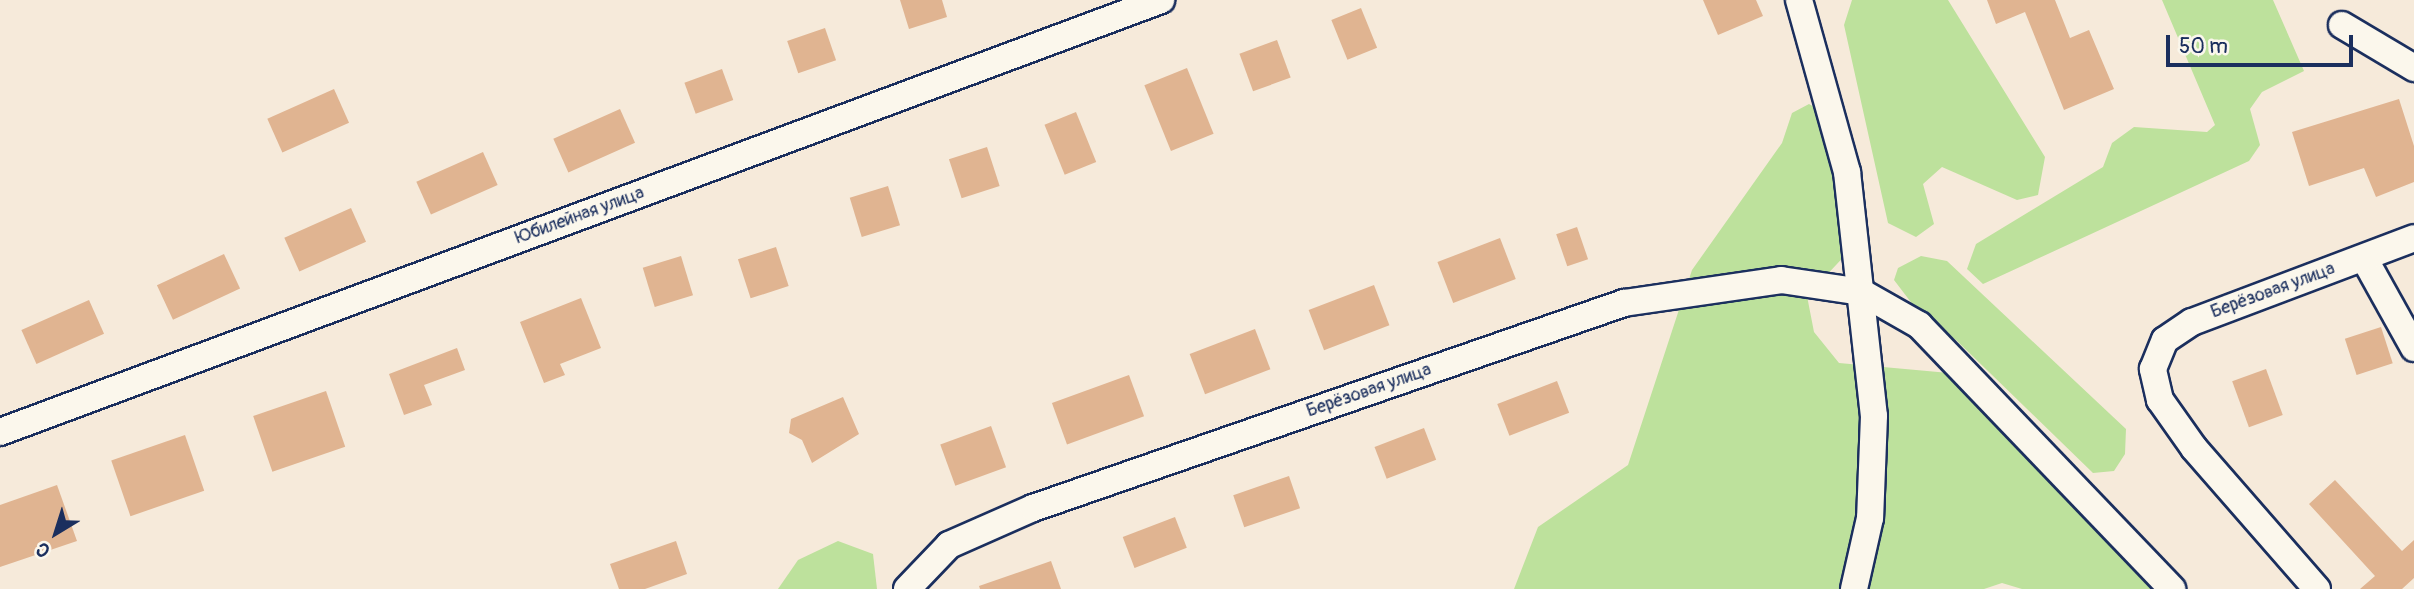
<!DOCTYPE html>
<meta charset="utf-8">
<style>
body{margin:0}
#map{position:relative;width:2414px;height:589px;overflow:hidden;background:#f6eada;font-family:Pangolin,sans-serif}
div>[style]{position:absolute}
.green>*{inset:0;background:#bde19c}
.building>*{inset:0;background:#e0b491;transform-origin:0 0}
.roads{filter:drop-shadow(2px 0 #1b2f5e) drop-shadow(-2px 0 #1b2f5e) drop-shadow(0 2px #1b2f5e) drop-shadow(0 -2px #1b2f5e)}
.minor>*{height:26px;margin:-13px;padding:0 13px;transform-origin:13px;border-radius:13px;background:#fbf7ec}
span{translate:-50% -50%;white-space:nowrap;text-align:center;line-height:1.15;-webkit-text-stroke:6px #fbf7ec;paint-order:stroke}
.street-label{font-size:18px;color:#1b2f5e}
.north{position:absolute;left:21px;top:498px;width:70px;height:70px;-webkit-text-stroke:5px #fbf7ec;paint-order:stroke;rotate:218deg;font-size:19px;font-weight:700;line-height:28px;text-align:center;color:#1b2f5e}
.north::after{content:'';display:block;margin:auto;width:24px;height:32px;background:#1b2f5e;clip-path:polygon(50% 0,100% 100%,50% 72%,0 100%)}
.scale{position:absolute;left:2166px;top:35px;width:187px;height:32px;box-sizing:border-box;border:4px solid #1b2f5e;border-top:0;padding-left:9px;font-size:21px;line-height:24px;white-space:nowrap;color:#1b2f5e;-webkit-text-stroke:5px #fbf7ec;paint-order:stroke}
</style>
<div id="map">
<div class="green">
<i style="clip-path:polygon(1852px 0,1948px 0,2045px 157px,2038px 195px,2017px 200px,1942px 167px,1923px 184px,1934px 224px,1916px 237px,1888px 223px,1844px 25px)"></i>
<i style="clip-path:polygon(2162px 0,2273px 0,2304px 71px,2262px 92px,2250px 109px,2260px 145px,2249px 161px,1983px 284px,1967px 269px,1976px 244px,2103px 167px,2112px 143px,2134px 127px,2207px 132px,2215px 125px)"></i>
<i style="clip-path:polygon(1809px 104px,1826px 114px,1851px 249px,1807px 296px,1814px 332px,1839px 363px,1949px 373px,2159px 589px,2022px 589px,2002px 583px,1984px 589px,1514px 589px,1538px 527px,1628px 465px,1692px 270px,1782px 143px,1792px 113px)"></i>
<i style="clip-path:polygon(1921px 256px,1947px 261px,2126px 429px,2125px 454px,2114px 471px,2093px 473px,1956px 340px,1923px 318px,1894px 280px,1898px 268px)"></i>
<i style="clip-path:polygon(838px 541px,873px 554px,877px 589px,778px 589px,798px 560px)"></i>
</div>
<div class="building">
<i style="clip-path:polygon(900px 0,942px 0,947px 17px,909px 29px)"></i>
<i style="clip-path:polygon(1703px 0,1756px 0,1763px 16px,1718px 35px)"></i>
<i style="clip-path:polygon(1987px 0,2055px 0,2070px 38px,2089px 30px,2114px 89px,2064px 110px,2025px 12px,1996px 24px)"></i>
<i style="left:1361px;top:8px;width:43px;height:32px;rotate:68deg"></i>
<i style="left:825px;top:28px;width:34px;height:40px;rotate:71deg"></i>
<i style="left:1277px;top:40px;width:40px;height:40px;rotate:70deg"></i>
<i style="left:1187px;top:68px;width:71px;height:46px;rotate:68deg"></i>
<i style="left:722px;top:69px;width:33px;height:40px;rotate:70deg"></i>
<i style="left:334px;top:89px;width:37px;height:73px;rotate:66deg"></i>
<i style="clip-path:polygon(2399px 99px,2414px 146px,2414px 182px,2376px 197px,2364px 168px,2309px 186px,2292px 132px)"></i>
<i style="left:620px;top:109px;width:37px;height:73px;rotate:66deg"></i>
<i style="left:1076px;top:112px;width:54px;height:34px;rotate:68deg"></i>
<i style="left:987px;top:147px;width:41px;height:40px;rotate:72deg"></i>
<i style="left:483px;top:152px;width:36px;height:73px;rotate:66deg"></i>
<i style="left:888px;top:186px;width:41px;height:40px;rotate:73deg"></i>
<i style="left:351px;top:208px;width:37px;height:73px;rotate:66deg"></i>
<i style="left:1577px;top:227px;width:34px;height:22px;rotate:71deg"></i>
<i style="left:1500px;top:238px;width:44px;height:67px;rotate:69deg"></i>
<i style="left:776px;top:247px;width:41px;height:40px;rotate:72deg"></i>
<i style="left:224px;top:254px;width:38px;height:74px;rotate:65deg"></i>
<i style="left:681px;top:256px;width:41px;height:40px;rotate:73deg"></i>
<i style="left:1374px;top:285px;width:43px;height:70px;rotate:69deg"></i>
<i style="clip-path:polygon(581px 298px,601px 348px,560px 364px,565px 375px,544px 383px,520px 322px)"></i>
<i style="left:89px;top:300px;width:37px;height:74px;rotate:66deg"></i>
<i style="left:2381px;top:327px;width:38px;height:38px;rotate:72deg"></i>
<i style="left:1255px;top:329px;width:43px;height:70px;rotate:69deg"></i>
<i style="clip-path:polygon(457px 348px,465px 370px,424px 385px,432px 405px,404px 415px,389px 374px)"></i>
<i style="left:2266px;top:369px;width:49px;height:36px;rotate:70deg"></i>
<i style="left:1129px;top:375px;width:44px;height:82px;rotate:70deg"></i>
<i style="left:1557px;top:381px;width:34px;height:64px;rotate:69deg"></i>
<i style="left:326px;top:391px;width:59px;height:77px;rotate:71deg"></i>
<i style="clip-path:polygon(843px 397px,859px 434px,812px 463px,802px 440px,789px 433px,791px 419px)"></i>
<i style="left:991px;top:426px;width:44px;height:54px;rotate:70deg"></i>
<i style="left:1424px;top:428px;width:34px;height:53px;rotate:69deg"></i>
<i style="left:185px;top:435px;width:59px;height:78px;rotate:71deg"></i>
<i style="left:1289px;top:476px;width:34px;height:59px;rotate:71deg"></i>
<i style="clip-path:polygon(2335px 480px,2402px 551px,2414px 540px,2414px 578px,2402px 589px,2360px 589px,2375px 576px,2309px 504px)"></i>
<i style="clip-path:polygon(57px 485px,77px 541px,0 567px,0 505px)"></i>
<i style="left:1175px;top:517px;width:33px;height:56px;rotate:69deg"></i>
<i style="clip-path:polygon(676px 541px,687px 574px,645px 589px,619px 589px,610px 564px)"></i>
<i style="clip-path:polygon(1051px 561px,1061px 589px,980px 589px,979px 586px)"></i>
</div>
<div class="roads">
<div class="minor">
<i style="left:1799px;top:0;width:179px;rotate:74.4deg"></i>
<i style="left:1847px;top:172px;width:245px;rotate:83.7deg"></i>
<i style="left:1874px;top:416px;width:102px;rotate:92.2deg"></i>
<i style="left:1870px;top:518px;width:73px;rotate:102.7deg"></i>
<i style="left:2342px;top:25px;width:84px;rotate:30.8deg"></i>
<i style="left:2364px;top:258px;width:103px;rotate:60.9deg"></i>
<i style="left:0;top:432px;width:1239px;rotate:-20.41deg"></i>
<i style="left:907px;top:589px;width:61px;rotate:-46.3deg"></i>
<i style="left:949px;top:545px;width:92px;rotate:-23.8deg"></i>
<i style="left:1033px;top:508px;width:626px;rotate:-19.13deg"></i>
<i style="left:1624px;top:303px;width:159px;rotate:-8.3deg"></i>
<i style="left:1781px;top:280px;width:81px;rotate:8.5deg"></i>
<i style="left:1861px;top:292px;width:67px;rotate:29.6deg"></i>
<i style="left:1919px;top:325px;width:366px;rotate:46.2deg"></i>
<i style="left:2317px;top:589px;width:187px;rotate:-131.1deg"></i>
<i style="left:2194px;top:448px;width:59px;rotate:-125.3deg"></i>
<i style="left:2160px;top:400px;width:32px;rotate:-103deg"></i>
<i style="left:2153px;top:369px;width:31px;rotate:-68deg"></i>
<i style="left:2165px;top:340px;width:32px;rotate:-34deg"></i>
<i style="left:2192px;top:322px;width:237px;rotate:-20.7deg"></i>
</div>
</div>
<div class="street-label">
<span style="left:580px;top:216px;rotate:-20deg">Юбилейная улица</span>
<span style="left:2273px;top:291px;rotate:-20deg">Берёзовая улица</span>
<span style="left:1369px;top:391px;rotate:-19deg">Берёзовая улица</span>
</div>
<div class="north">С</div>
<div class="scale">50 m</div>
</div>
